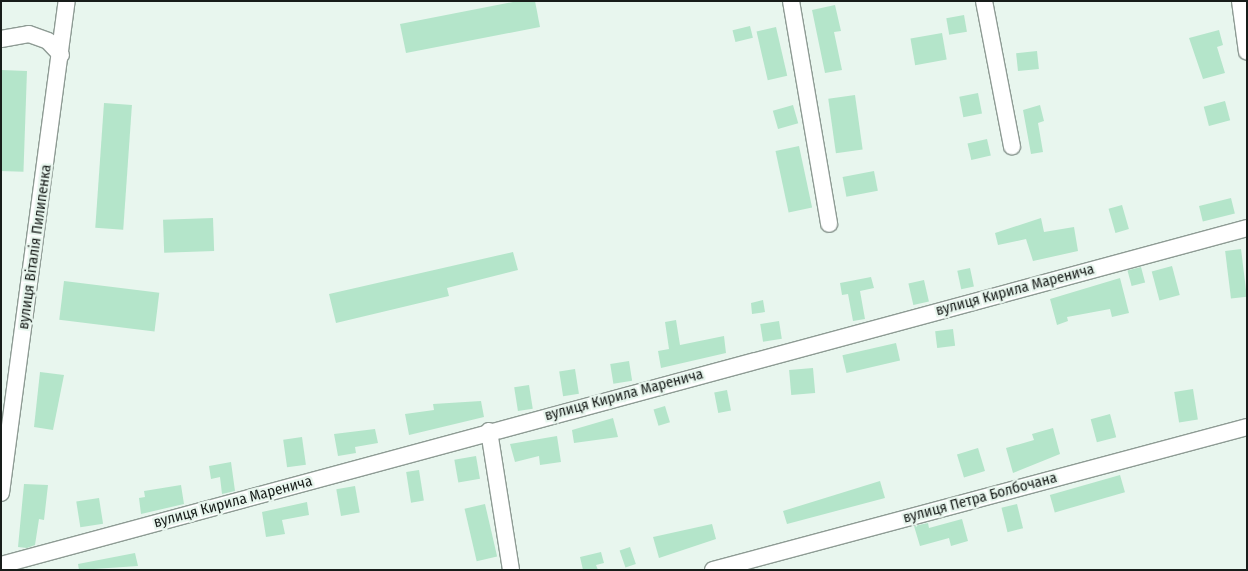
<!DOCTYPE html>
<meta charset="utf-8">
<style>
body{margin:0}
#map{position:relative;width:1248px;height:571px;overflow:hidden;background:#e8f6ee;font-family:"Fira Sans Condensed",sans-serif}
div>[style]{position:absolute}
.building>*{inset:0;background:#b4e5ca;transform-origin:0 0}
.roads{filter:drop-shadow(1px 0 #8e9b94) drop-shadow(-1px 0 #8e9b94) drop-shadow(0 1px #8e9b94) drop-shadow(0 -1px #8e9b94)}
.minor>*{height:16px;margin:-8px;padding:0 8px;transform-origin:8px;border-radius:8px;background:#fff}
span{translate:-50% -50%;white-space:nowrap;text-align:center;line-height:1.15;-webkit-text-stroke:4.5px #e8f6ee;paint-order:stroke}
.street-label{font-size:15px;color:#181d1a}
.frame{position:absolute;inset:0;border:2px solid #181d1a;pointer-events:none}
</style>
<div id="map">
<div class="building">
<i style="clip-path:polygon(518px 1px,535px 1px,540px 27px,406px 53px,400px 24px)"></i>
<i style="clip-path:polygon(835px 5px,841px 31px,834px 32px,842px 70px,825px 73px,812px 10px)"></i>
<i style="left:964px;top:15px;width:17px;height:18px;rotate:80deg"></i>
<i style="left:750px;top:26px;width:12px;height:18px;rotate:76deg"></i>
<i style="left:776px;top:27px;width:50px;height:20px;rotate:77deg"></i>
<i style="clip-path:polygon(1219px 30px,1223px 45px,1217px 47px,1225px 73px,1203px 79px,1189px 38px)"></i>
<i style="left:942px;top:33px;width:27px;height:32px;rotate:80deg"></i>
<i style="left:1037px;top:51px;width:18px;height:21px;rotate:84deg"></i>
<i style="left:1px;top:70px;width:26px;height:101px;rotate:2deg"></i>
<i style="left:978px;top:93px;width:21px;height:19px;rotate:79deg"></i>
<i style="left:855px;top:95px;width:55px;height:27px;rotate:82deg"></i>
<i style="left:1225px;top:101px;width:20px;height:22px;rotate:75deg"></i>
<i style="left:104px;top:103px;width:28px;height:125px;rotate:4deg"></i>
<i style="left:793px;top:105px;width:19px;height:21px;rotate:74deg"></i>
<i style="clip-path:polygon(1040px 105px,1044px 121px,1038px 123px,1043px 152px,1031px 154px,1023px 110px)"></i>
<i style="left:987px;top:139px;width:17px;height:20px;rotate:77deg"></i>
<i style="left:799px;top:146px;width:63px;height:24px;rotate:78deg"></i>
<i style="left:874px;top:171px;width:20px;height:32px;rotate:79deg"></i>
<i style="left:1231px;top:198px;width:16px;height:33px;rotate:76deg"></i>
<i style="left:1122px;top:205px;width:25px;height:14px;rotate:74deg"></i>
<i style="left:213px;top:218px;width:33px;height:50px;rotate:88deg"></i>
<i style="clip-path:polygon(1041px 218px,1044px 232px,1074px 227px,1078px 251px,1033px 261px,1026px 239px,998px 245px,995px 233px)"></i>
<i style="left:1241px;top:249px;width:48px;height:16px;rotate:83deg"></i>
<i style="clip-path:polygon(513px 252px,518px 270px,447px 288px,449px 296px,336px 323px,329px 294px)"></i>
<i style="left:1172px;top:266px;width:30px;height:21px;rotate:75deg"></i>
<i style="left:1141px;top:267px;width:16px;height:14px;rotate:75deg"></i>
<i style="left:970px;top:268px;width:19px;height:13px;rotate:78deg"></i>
<i style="clip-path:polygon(871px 277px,874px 288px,860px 291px,865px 319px,853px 321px,848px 294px,842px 295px,840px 283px)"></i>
<i style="clip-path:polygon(1120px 278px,1129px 313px,1112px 317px,1110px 309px,1067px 317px,1068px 321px,1057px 325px,1050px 299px)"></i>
<i style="left:924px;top:280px;width:22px;height:16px;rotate:77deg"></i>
<i style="left:64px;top:281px;width:96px;height:39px;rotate:7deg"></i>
<i style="clip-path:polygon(763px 300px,765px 312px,752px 314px,751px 303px)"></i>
<i style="clip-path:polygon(676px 320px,680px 345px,724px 336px,726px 353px,661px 368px,658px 351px,669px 349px,665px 322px)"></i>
<i style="left:779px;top:321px;width:18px;height:19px;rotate:81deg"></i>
<i style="left:953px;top:329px;width:17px;height:18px;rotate:83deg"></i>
<i style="left:896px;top:343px;width:18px;height:55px;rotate:77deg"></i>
<i style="left:629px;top:361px;width:20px;height:19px;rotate:81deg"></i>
<i style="left:813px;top:368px;width:25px;height:24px;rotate:85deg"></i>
<i style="left:575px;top:369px;width:25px;height:16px;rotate:81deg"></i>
<i style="clip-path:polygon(40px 372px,64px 375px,53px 430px,34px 427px)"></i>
<i style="left:529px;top:385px;width:24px;height:15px;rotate:81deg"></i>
<i style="left:1193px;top:389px;width:31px;height:19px;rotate:81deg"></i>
<i style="left:727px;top:390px;width:21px;height:13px;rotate:79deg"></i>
<i style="clip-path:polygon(481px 401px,484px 417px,409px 435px,405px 414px,434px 410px,433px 404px)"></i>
<i style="left:665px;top:406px;width:17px;height:12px;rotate:73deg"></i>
<i style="left:1110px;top:414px;width:24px;height:20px;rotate:75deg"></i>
<i style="clip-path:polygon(613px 418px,618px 437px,574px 443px,572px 430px)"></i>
<i style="clip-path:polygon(1053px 428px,1060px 454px,1013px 473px,1006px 448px,1034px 440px,1032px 434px)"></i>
<i style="clip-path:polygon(375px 429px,378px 443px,355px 447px,356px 453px,338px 456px,334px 434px)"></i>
<i style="clip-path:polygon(557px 436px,561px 462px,540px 465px,539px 456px,515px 462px,510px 444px)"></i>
<i style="left:302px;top:437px;width:28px;height:19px;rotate:82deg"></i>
<i style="left:978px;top:448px;width:24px;height:22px;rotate:73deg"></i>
<i style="left:476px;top:456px;width:23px;height:22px;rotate:80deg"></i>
<i style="clip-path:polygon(231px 462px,235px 491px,222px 494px,220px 477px,211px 479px,209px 466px)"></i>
<i style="left:419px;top:470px;width:31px;height:13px;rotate:81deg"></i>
<i style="left:1120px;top:475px;width:18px;height:73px;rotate:74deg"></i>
<i style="clip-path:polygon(880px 481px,885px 498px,787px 524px,783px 511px)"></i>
<i style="clip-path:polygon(24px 484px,48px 485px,44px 520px,39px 519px,35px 545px,27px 548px,18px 547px)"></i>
<i style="clip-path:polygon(181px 485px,184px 504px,141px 514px,139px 498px,145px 497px,144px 491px)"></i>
<i style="left:355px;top:486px;width:27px;height:19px;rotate:80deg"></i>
<i style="left:99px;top:498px;width:26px;height:23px;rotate:81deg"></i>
<i style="clip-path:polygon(307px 502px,309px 515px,282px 520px,285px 534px,266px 537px,262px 512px)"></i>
<i style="left:485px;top:504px;width:54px;height:21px;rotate:77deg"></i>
<i style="left:1017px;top:504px;width:25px;height:16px;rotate:76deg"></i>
<i style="clip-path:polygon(962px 519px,968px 541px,951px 546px,949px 538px,920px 546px,914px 526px,928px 523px,929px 528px)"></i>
<i style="clip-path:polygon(712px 524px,716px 539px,659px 558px,653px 537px)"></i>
<i style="left:630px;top:547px;width:18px;height:11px;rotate:71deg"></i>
<i style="clip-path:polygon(601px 552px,604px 563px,596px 565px,598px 570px,583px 570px,580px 557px)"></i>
<i style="clip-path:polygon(135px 553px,138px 566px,79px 570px,78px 564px)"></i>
</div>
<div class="roads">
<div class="minor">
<i style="left:791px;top:1px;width:226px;rotate:80.3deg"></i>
<i style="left:984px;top:1px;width:148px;rotate:79.1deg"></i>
<i style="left:1240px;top:1px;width:51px;rotate:82.2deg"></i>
<i style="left:1px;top:39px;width:28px;rotate:-10deg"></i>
<i style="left:29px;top:34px;width:20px;rotate:20deg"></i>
<i style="left:48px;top:41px;width:19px;rotate:47deg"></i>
<i style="left:489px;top:431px;width:141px;rotate:81deg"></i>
<i style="left:1px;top:493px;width:496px;rotate:-82.4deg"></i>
<i style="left:1px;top:565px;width:1291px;rotate:-15.13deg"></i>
<i style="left:713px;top:570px;width:553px;rotate:-14.99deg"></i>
</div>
</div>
<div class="street-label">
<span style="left:35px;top:247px;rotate:-82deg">вулиця Віталія Пилипенка</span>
<span style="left:1015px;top:290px;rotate:-15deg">вулиця Кирила Маренича</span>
<span style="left:624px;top:395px;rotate:-15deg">вулиця Кирила Маренича</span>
<span style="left:980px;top:498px;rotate:-15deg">вулиця Петра Болбочана</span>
<span style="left:233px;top:502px;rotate:-15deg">вулиця Кирила Маренича</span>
</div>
<div class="frame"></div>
</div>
